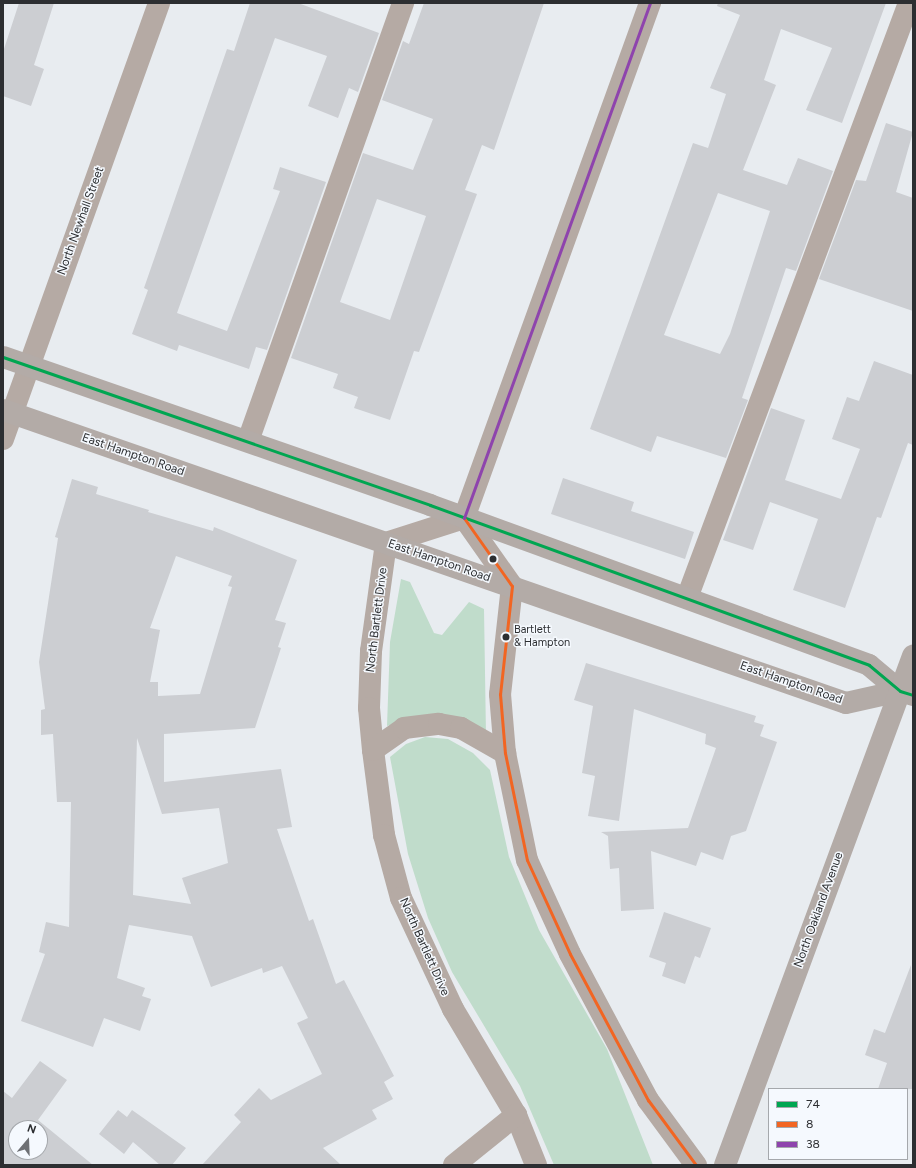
<!DOCTYPE html>
<html>
<head>
<meta charset="utf-8">
<style>
	body { margin:0 }
	#map { position:relative; width:916px; height:1168px; overflow:hidden; background:#e8ecf0; font-family:Figtree,sans-serif }
	div>[style] { position:absolute }
	.green>* { inset:0; background:#c0dccb }
	.building>* { inset:0; background:#ccced2 }
	.minor>* { height:22px; margin:-11px; padding:0 11px; transform-origin:11px; border-radius:11px; background:#b5aaa4 }
	.major>* { height:22px; margin:-11px; padding:0 11px; transform-origin:11px; border-radius:11px; background:#b3aba7 }
	.bus-1>* { height:3px; margin:-1.5px; padding:0 1.5px; transform-origin:1.5px; border-radius:1.5px; background:#00a651 }
	.bus-2>* { height:3px; margin:-1.5px; padding:0 1.5px; transform-origin:1.5px; border-radius:1.5px; background:#f26522 }
	.bus-3>* { height:3px; margin:-1.5px; padding:0 1.5px; transform-origin:1.5px; border-radius:1.5px; background:#8e44ad }
	.dots>* { width:11px; height:11px; translate:-50% -50%; box-sizing:border-box; border:2px solid #f5f9fe; border-radius:50% }
	span { translate:-50% -50%; white-space:nowrap; text-align:center; line-height:1.15; -webkit-text-stroke:3px #f5f9fe; paint-order:stroke }
	.bus-label { font-size:11px; color:#2c2e31 }
	.left { translate:0 -50%; text-align:left }
	.street-label { font-size:12px; color:#2c2e31 }
	.frame { position:absolute; inset:0; border:4px solid #2c2e31; pointer-events:none }
	.legend { position:absolute; left:768px; top:1088px; width:140px; height:72px; box-sizing:border-box; background:#f5f9fe; border:1px solid #a5a8ac; margin:0; padding:5px 7px; list-style:none; font-size:12px; color:#2c2e31 }
	.legend li { display:flex; align-items:center; gap:8px; height:20px }
	.legend b { width:20px; border:1px solid #a5a8ac }
	.north { position:absolute; left:8px; top:1120px; width:40px; height:40px; box-sizing:border-box; background:#f5f9fe; border:1px solid #a5a8ac; border-radius:50%; rotate:19deg; font-size:11px; font-weight:700; line-height:16px; text-align:center; color:#2c2e31 }
	.north::after { content:''; display:block; margin:auto; width:14px; height:18px; background:#6e7074; clip-path:polygon(50% 0,100% 100%,50% 72%,0 100%) }
</style>
</head>
<body>
<div id="map">
	<div class="green">
		<i style="clip-path:polygon(401px 579px,410px 582px,434px 633px,442px 635px,469px 602px,484px 609px,486px 735px,412px 718px,387px 726px,390px 642px)"></i>
		<i style="clip-path:polygon(425px 737px,448px 739px,473px 753px,490px 770px,509px 857px,539px 930px,607px 1049px,653px 1165px,554px 1165px,520px 1086px,452px 972px,428px 918px,408px 854px,390px 757px,406px 744px)"></i>
	</div>
	<div class="building">
		<i style="clip-path:polygon(19px 3px,54px 3px,34px 65px,44px 69px,31px 106px,3px 96px,3px 52px)"></i>
		<i style="clip-path:polygon(250px 3px,298px 3px,379px 33px,358px 92px,349px 88px,338px 118px,308px 106px,327px 56px,275px 38px,177px 313px,227px 331px,280px 191px,273px 189px,280px 167px,326px 182px,267px 350px,256px 347px,249px 369px,179px 345px,177px 351px,132px 334px,148px 290px,144px 288px,227px 49px,234px 51px)"></i>
		<i style="clip-path:polygon(evenodd,424px 3px,544px 3px,494px 150px,482px 145px,465px 190px,477px 194px,419px 352px,414px 351px,390px 420px,354px 408px,358px 397px,333px 388px,338px 374px,291px 358px,363px 153px,413px 170px,433px 119px,382px 100px,403px 41px,409px 44px,424px 3px,377px 199px,426px 216px,390px 320px,340px 302px,377px 199px)"></i>
		<i style="clip-path:polygon(evenodd,718px 3px,886px 3px,842px 123px,806px 110px,832px 48px,781px 29px,764px 80px,776px 85px,743px 170px,787px 185px,798px 158px,833px 171px,796px 271px,786px 268px,742px 398px,748px 400px,726px 458px,657px 436px,651px 452px,590px 429px,693px 143px,708px 148px,726px 94px,710px 88px,740px 15px,717px 6px,718px 3px,718px 193px,770px 211px,730px 334px,720px 354px,664px 335px,718px 193px)"></i>
		<i style="clip-path:polygon(886px 123px,913px 132px,896px 192px,913px 198px,913px 311px,819px 279px,856px 180px,866px 181px)"></i>
		<i style="clip-path:polygon(874px 361px,913px 375px,913px 445px,908px 443px,881px 518px,877px 517px,845px 608px,793px 590px,818px 519px,770px 502px,753px 550px,723px 540px,771px 408px,805px 420px,785px 480px,841px 499px,860px 449px,832px 439px,847px 397px,859px 401px)"></i>
		<i style="clip-path:polygon(563px 478px,634px 502px,631px 511px,694px 532px,685px 559px,551px 514px)"></i>
		<i style="clip-path:polygon(evenodd,72px 479px,98px 487px,96px 494px,149px 510px,148px 512px,213px 531px,214px 527px,297px 560px,275px 620px,286px 623px,278px 647px,281px 648px,255px 728px,164px 734px,164px 782px,281px 769px,292px 827px,277px 829px,309px 921px,313px 919px,336px 984px,344px 980px,394px 1076px,384px 1082px,393px 1099px,372px 1110px,377px 1119px,323px 1148px,341px 1165px,202px 1165px,241px 1122px,234px 1115px,259px 1088px,271px 1100px,322px 1074px,297px 1023px,308px 1018px,282px 966px,263px 973px,262px 968px,211px 987px,192px 936px,129px 925px,117px 978px,145px 988px,142px 996px,151px 999px,140px 1031px,104px 1018px,93px 1047px,21px 1021px,45px 954px,39px 952px,46px 922px,69px 927px,71px 802px,57px 802px,53px 734px,41px 735px,41px 710px,45px 709px,39px 662px,58px 538px,55px 537px,72px 479px,176px 556px,232px 576px,228px 586px,232px 587px,200px 694px,158px 696px,158px 682px,150px 682px,160px 630px,150px 628px,176px 556px,72px 479px,137px 738px,162px 814px,219px 808px,228px 863px,182px 878px,191px 904px,133px 895px,137px 738px)"></i>
		<i style="clip-path:polygon(586px 663px,756px 716px,754px 722px,764px 725px,760px 736px,777px 742px,746px 831px,731px 836px,723px 860px,701px 852px,696px 866px,651px 851px,654px 909px,621px 911px,619px 868px,610px 869px,608px 836px,601px 832px,688px 828px,716px 748px,705px 744px,706px 734px,634px 709px,619px 821px,588px 816px,595px 776px,582px 773px,593px 706px,574px 700px)"></i>
		<i style="clip-path:polygon(664px 912px,711px 928px,700px 958px,695px 956px,685px 984px,662px 976px,666px 963px,649px 957px)"></i>
		<i style="clip-path:polygon(911px 965px,913px 1089px,878px 1089px,887px 1063px,865px 1055px,874px 1029px,885px 1033px)"></i>
		<i style="clip-path:polygon(evenodd,40px 1061px,67px 1080px,38px 1120px,93px 1165px,3px 1165px,3px 1091px,12px 1098px,40px 1061px,16px 1128px,40px 1128px,40px 1152px,16px 1152px,16px 1128px)"></i>
		<i style="clip-path:polygon(118px 1110px,127px 1117px,132px 1110px,186px 1148px,172px 1165px,160px 1165px,133px 1142px,124px 1154px,99px 1134px)"></i>
	</div>
	<div class="minor">
		<i style="left:3px;top:439px;width:463px;rotate:-70.3deg"></i>
		<i style="left:248px;top:441px;width:465px;rotate:-70.5deg"></i>
		<i style="left:464px;top:518px;width:82px;rotate:162.2deg"></i>
		<i style="left:386px;top:543px;width:109px;rotate:97.9deg"></i>
		<i style="left:371px;top:651px;width:57px;rotate:92deg"></i>
		<i style="left:369px;top:708px;width:42px;rotate:84.6deg"></i>
		<i style="left:373px;top:750px;width:86px;rotate:82.6deg"></i>
		<i style="left:384px;top:835px;width:65px;rotate:74.9deg"></i>
		<i style="left:401px;top:898px;width:123px;rotate:64.9deg"></i>
		<i style="left:453px;top:1009px;width:123px;rotate:59.3deg"></i>
		<i style="left:516px;top:1115px;width:54px;rotate:68.2deg"></i>
		<i style="left:464px;top:518px;width:83px;rotate:54.8deg"></i>
		<i style="left:512px;top:586px;width:109px;rotate:96.3deg"></i>
		<i style="left:500px;top:694px;width:59px;rotate:85.2deg"></i>
		<i style="left:505px;top:753px;width:109px;rotate:78.4deg"></i>
		<i style="left:527px;top:860px;width:103px;rotate:65.4deg"></i>
		<i style="left:570px;top:954px;width:166px;rotate:61.9deg"></i>
		<i style="left:648px;top:1100px;width:81px;rotate:53.6deg"></i>
		<i style="left:464px;top:518px;width:548px;rotate:-70.14deg"></i>
		<i style="left:687px;top:598px;width:635px;rotate:-69.54deg"></i>
		<i style="left:373px;top:750px;width:38px;rotate:-35deg"></i>
		<i style="left:404px;top:728px;width:35px;rotate:-7deg"></i>
		<i style="left:439px;top:724px;width:22px;rotate:10deg"></i>
		<i style="left:461px;top:728px;width:51px;rotate:29.6deg"></i>
		<i style="left:454px;top:1165px;width:80px;rotate:-38.9deg"></i>
	</div>
	<div class="major">
		<i style="left:3px;top:357px;width:452px;rotate:19.1deg"></i>
		<i style="left:430px;top:505px;width:467px;rotate:20deg"></i>
		<i style="left:869px;top:665px;width:40px;rotate:40deg"></i>
		<i style="left:900px;top:691px;width:14px;rotate:17deg"></i>
		<i style="left:3px;top:410px;width:892px;rotate:19.17deg"></i>
		<i style="left:846px;top:703px;width:55px;rotate:-12.5deg"></i>
		<i style="left:725px;top:1165px;width:543px;rotate:-69.73deg"></i>
	</div>
	<div class="bus-1">
		<i style="left:3px;top:357px;width:452px;rotate:19.1deg"></i>
		<i style="left:430px;top:505px;width:467px;rotate:20deg"></i>
		<i style="left:869px;top:665px;width:40px;rotate:40deg"></i>
		<i style="left:900px;top:691px;width:14px;rotate:17deg"></i>
	</div>
	<div class="bus-2">
		<i style="left:464px;top:518px;width:83px;rotate:54.8deg"></i>
		<i style="left:512px;top:586px;width:109px;rotate:96.3deg"></i>
		<i style="left:500px;top:694px;width:59px;rotate:85.2deg"></i>
		<i style="left:505px;top:753px;width:109px;rotate:78.4deg"></i>
		<i style="left:527px;top:860px;width:103px;rotate:65.4deg"></i>
		<i style="left:570px;top:954px;width:166px;rotate:61.9deg"></i>
		<i style="left:648px;top:1100px;width:81px;rotate:53.6deg"></i>
	</div>
	<div class="bus-3">
		<i style="left:464px;top:518px;width:548px;rotate:-70.14deg"></i>
	</div>
	<div class="dots">
		<i style="left:493px;top:559px;background:#2c2e31"></i>
		<i style="left:506px;top:637px;background:#2c2e31"></i>
	</div>
	<div class="bus-label">
		<span class="left" style="left:514px;top:637px">Bartlett<br>&amp; Hampton</span>
	</div>
	<div class="street-label">
		<span style="left:81px;top:221px;rotate:-70deg">North Newhall Street</span>
		<span style="left:133px;top:455px;rotate:19deg">East Hampton Road</span>
		<span style="left:439px;top:561px;rotate:19deg">East Hampton Road</span>
		<span style="left:377px;top:620px;rotate:-83deg">North Bartlett Drive</span>
		<span style="left:791px;top:683px;rotate:19deg">East Hampton Road</span>
		<span style="left:819px;top:910px;rotate:-70deg">North Oakland Avenue</span>
		<span style="left:424px;top:947px;rotate:66deg">North Bartlett Drive</span>
	</div>
	<div class="frame"></div>
	<ul class="legend">
	<li><b style="height:5px;background:#00a651"></b>74</li>
	<li><b style="height:5px;background:#f26522"></b>8</li>
	<li><b style="height:5px;background:#8e44ad"></b>38</li>
	</ul>
	<div class="north">N</div>
</div>
</body>
</html>
